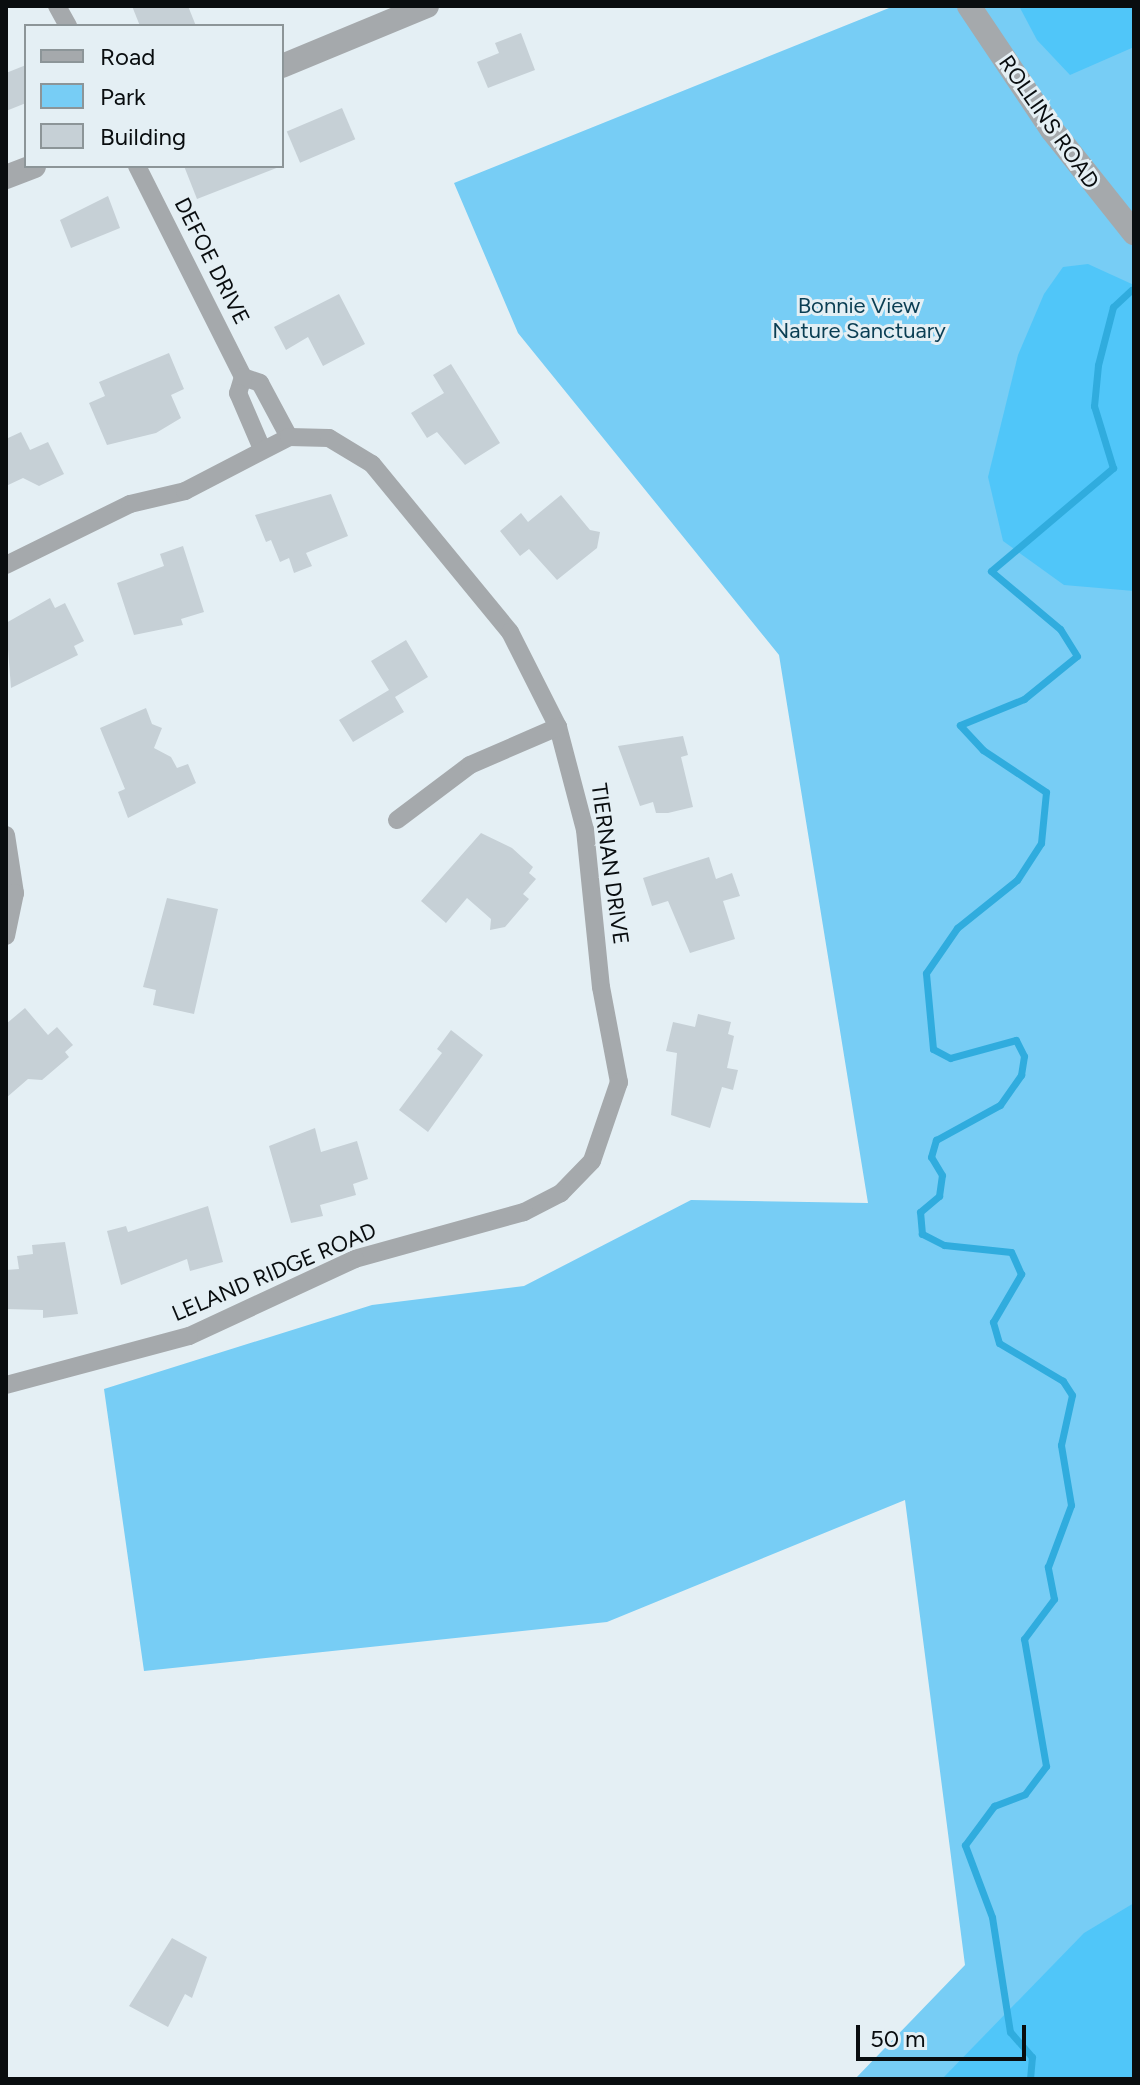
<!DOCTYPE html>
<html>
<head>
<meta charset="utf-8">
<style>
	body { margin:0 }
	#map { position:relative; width:1140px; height:2085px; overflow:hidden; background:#e4eff4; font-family:Figtree,sans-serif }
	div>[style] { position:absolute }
	.green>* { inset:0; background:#77cdf5 }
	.forest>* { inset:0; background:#50c6f9 }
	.stream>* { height:7px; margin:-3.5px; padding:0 3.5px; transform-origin:3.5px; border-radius:3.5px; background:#30acde }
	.building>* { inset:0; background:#c6d0d6; transform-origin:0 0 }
	.minor>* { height:18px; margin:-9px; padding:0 9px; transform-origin:9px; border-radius:9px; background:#a5a9ac }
	.tertiary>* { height:24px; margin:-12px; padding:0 12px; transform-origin:12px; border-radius:12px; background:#a5a9ac }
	span { translate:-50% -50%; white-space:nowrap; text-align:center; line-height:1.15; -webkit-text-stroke:6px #e4eff4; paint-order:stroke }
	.street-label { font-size:22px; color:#090d0f }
	.park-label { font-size:22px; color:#0a3e53 }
	.frame { position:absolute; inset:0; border:8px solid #090d0f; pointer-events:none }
	.legend { position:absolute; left:24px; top:24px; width:260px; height:144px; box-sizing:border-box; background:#e4eff4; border:2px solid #8c9598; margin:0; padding:10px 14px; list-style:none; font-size:24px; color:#090d0f }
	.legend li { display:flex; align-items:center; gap:16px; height:40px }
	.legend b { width:40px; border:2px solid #8c9598 }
	.scale { position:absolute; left:856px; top:2025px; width:170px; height:36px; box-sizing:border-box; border:4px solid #090d0f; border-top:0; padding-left:10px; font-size:24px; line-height:28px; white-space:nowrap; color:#090d0f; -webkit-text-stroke:6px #e4eff4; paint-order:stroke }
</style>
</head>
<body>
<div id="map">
	<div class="green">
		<i style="clip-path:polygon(894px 6px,1134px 6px,1134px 2079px,855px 2079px,965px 1965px,905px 1500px,607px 1622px,144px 1671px,104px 1389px,372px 1305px,524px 1286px,691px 1200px,868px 1203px,779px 655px,518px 333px,454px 183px)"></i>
	</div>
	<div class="forest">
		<i style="clip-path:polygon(1019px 6px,1134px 6px,1134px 47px,1070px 75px,1037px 40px)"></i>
		<i style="clip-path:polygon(1088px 264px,1134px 285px,1134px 591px,1064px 585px,1003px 541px,988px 477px,1018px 355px,1044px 294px,1063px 267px)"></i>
		<i style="clip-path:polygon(1134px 1903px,1134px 2079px,942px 2079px,1084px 1933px)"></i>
	</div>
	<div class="stream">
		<i style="left:1030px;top:2079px;width:22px;rotate:-85deg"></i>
		<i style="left:1032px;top:2057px;width:33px;rotate:-131deg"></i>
		<i style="left:1010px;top:2032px;width:116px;rotate:-98.9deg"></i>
		<i style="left:992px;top:1917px;width:77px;rotate:-110.6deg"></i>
		<i style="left:965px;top:1845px;width:49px;rotate:-53.4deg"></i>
		<i style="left:994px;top:1806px;width:33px;rotate:-21deg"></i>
		<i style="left:1025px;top:1794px;width:35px;rotate:-53deg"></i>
		<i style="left:1046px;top:1766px;width:129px;rotate:-99.8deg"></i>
		<i style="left:1024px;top:1639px;width:50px;rotate:-53.1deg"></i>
		<i style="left:1054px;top:1599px;width:33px;rotate:-101deg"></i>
		<i style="left:1048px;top:1567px;width:66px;rotate:-69.6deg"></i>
		<i style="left:1071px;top:1505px;width:61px;rotate:-99.5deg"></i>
		<i style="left:1061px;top:1445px;width:51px;rotate:-77.6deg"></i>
		<i style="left:1072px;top:1395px;width:17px;rotate:-123deg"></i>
		<i style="left:1063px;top:1381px;width:74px;rotate:-149.3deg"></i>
		<i style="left:999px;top:1343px;width:22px;rotate:-106deg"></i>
		<i style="left:993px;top:1322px;width:56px;rotate:-59.7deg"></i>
		<i style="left:1021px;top:1274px;width:24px;rotate:-114deg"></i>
		<i style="left:1011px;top:1252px;width:67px;rotate:-174deg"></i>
		<i style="left:944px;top:1245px;width:25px;rotate:-153deg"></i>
		<i style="left:922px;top:1234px;width:22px;rotate:-95deg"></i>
		<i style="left:920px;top:1212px;width:25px;rotate:-40deg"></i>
		<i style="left:939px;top:1196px;width:21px;rotate:-82deg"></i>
		<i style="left:942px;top:1175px;width:21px;rotate:-121deg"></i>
		<i style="left:931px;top:1157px;width:18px;rotate:-74deg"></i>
		<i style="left:936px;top:1140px;width:73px;rotate:-28.7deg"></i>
		<i style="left:1000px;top:1105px;width:37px;rotate:-55deg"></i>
		<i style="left:1021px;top:1075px;width:19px;rotate:-81deg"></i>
		<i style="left:1024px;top:1056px;width:18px;rotate:-117deg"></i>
		<i style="left:1016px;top:1040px;width:68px;rotate:164.7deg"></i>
		<i style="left:950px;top:1058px;width:19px;rotate:-152deg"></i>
		<i style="left:933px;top:1049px;width:76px;rotate:-95.3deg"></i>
		<i style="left:926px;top:973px;width:55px;rotate:-55.4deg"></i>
		<i style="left:957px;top:928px;width:77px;rotate:-38.7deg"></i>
		<i style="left:1017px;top:880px;width:44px;rotate:-57deg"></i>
		<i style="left:1041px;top:843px;width:51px;rotate:-84.4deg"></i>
		<i style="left:1046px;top:792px;width:76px;rotate:-146.3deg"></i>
		<i style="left:983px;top:750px;width:34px;rotate:-133deg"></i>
		<i style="left:960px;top:725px;width:69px;rotate:-22.1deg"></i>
		<i style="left:1024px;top:699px;width:68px;rotate:-39.1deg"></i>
		<i style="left:1077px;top:656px;width:32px;rotate:-122deg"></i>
		<i style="left:1060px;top:629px;width:90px;rotate:-140deg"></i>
		<i style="left:991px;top:571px;width:160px;rotate:-40.2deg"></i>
		<i style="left:1113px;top:468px;width:65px;rotate:-107deg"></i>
		<i style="left:1094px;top:406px;width:41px;rotate:-84.4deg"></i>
		<i style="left:1098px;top:365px;width:60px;rotate:-75.5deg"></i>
		<i style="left:1113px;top:307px;width:25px;rotate:-43deg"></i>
	</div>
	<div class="building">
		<i style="clip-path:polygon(132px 6px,188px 6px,196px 26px,140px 26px)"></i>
		<i style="clip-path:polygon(521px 33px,535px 70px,488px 88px,477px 62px,499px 53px,495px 43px)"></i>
		<i style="clip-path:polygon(26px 65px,26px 103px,6px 111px,6px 73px)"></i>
		<i style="left:342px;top:108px;width:34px;height:60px;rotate:67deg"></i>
		<i style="clip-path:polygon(184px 166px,279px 166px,279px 167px,197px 199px)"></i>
		<i style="clip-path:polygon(108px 196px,120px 228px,71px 248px,60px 220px)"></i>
		<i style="clip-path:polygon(339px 294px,365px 344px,323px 366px,308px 337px,286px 350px,274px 327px)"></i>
		<i style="clip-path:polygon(169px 353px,184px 389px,171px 395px,181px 418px,156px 433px,107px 445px,89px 403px,105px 396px,99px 382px)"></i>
		<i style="clip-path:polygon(451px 364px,500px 443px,465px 465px,437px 432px,427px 438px,411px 413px,444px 393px,433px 375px)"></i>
		<i style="clip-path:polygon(21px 432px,30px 450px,48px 442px,64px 474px,39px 486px,23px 478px,6px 486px,6px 439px)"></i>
		<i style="clip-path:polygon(331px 494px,348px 536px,306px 553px,312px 566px,294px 573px,289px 558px,280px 562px,271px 540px,266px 542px,255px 515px)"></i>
		<i style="clip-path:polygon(561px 495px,590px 530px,600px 532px,597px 548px,557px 580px,529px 549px,520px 556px,500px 531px,521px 513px,528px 522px)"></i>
		<i style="clip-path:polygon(183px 546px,204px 612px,181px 619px,183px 625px,134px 635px,117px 583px,164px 566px,160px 554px)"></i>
		<i style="clip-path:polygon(50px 598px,55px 608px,65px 603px,84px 641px,74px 646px,78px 655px,11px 688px,6px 623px)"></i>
		<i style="clip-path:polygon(406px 640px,428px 677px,395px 697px,404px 712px,353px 742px,339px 720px,389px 690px,371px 661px)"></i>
		<i style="clip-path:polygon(146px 708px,152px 724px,162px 728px,154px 748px,171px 757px,177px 768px,188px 764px,196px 783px,128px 818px,118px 792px,125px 789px,100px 728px)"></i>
		<i style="clip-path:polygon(683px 736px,688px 755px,681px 757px,693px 807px,668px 813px,656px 813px,653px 802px,640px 806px,618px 746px)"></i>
		<i style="clip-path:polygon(481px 833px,512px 848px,533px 867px,529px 873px,536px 879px,523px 894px,529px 899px,505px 927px,490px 930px,491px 919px,467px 898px,446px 923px,421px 901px)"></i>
		<i style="clip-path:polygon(709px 857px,716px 879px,732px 873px,740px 896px,723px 901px,735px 939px,690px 953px,668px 901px,652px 906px,643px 878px)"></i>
		<i style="clip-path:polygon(167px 898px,218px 909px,194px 1014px,153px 1005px,156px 990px,143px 987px)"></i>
		<i style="clip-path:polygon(25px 1008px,48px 1035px,57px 1027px,73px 1045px,65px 1052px,69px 1057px,42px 1080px,28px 1079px,6px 1098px,6px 1024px)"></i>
		<i style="clip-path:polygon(698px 1014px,731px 1022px,728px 1034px,734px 1036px,727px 1068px,738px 1070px,733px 1090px,722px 1087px,710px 1128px,671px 1115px,677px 1053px,666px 1051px,673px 1022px,695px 1027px)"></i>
		<i style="clip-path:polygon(451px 1030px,483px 1055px,428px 1132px,399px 1110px,442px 1053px,437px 1049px)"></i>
		<i style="clip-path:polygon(315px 1128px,321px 1152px,357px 1141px,368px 1179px,353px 1184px,356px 1195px,320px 1205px,323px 1216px,291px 1223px,269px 1146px)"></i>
		<i style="clip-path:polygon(208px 1206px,223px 1262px,190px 1271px,187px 1259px,121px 1285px,107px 1231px,126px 1226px,128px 1232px)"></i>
		<i style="clip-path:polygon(65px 1242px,78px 1314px,43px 1318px,43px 1310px,6px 1309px,6px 1270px,19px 1269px,17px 1256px,33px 1254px,32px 1245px)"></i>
		<i style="clip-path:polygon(172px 1938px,207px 1957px,192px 1998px,185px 1994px,168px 2027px,129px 2006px)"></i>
	</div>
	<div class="minor">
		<i style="left:57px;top:6px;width:23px;rotate:61deg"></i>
		<i style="left:137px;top:166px;width:236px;rotate:63.3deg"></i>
		<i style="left:243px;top:377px;width:18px;rotate:19deg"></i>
		<i style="left:260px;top:383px;width:61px;rotate:61.8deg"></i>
		<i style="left:243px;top:377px;width:17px;rotate:107deg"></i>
		<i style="left:238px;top:393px;width:61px;rotate:66.8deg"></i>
		<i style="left:6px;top:565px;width:138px;rotate:-26.2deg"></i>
		<i style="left:130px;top:504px;width:57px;rotate:-13.3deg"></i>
		<i style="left:185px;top:491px;width:117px;rotate:-27.4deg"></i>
		<i style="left:289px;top:437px;width:40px;rotate:1.4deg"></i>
		<i style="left:329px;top:438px;width:50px;rotate:31.2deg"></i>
		<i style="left:372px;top:464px;width:217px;rotate:50.6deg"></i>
		<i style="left:510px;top:632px;width:106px;rotate:63.2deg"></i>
		<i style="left:558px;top:727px;width:106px;rotate:75.3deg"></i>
		<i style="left:585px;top:830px;width:158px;rotate:84.2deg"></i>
		<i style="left:601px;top:987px;width:97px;rotate:79.3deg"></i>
		<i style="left:619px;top:1082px;width:83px;rotate:108.9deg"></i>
		<i style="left:592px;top:1161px;width:45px;rotate:134.1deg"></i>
		<i style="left:561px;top:1193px;width:42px;rotate:152.8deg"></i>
		<i style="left:524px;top:1212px;width:175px;rotate:164.5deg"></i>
		<i style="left:355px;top:1259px;width:183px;rotate:155.1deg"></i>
		<i style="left:189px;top:1336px;width:189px;rotate:165deg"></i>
		<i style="left:397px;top:820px;width:91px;rotate:-37deg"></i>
		<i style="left:470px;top:765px;width:96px;rotate:-23.4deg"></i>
		<i style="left:6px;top:835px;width:59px;rotate:81.2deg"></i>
		<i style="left:15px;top:893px;width:44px;rotate:101.8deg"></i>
	</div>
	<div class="tertiary">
		<i style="left:969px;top:6px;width:149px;rotate:56.2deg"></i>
		<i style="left:1052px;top:130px;width:132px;rotate:51.5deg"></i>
		<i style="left:282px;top:66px;width:157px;rotate:-22.5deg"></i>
		<i style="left:6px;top:177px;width:30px;rotate:-21deg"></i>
	</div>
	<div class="street-label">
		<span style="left:1049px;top:122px;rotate:55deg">ROLLINS ROAD</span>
		<span style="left:212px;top:261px;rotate:63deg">DEFOE DRIVE</span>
		<span style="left:610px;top:864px;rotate:82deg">TIERNAN DRIVE</span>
		<span style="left:274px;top:1272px;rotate:-23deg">LELAND RIDGE ROAD</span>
	</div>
	<div class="park-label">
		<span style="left:859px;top:318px">Bonnie View<br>Nature Sanctuary</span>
	</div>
	<div class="frame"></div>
	<ul class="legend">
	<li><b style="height:10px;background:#a5a9ac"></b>Road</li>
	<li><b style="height:22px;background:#77cdf5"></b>Park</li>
	<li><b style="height:22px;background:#c6d0d6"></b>Building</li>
	</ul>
	<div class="scale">50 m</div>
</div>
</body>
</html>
